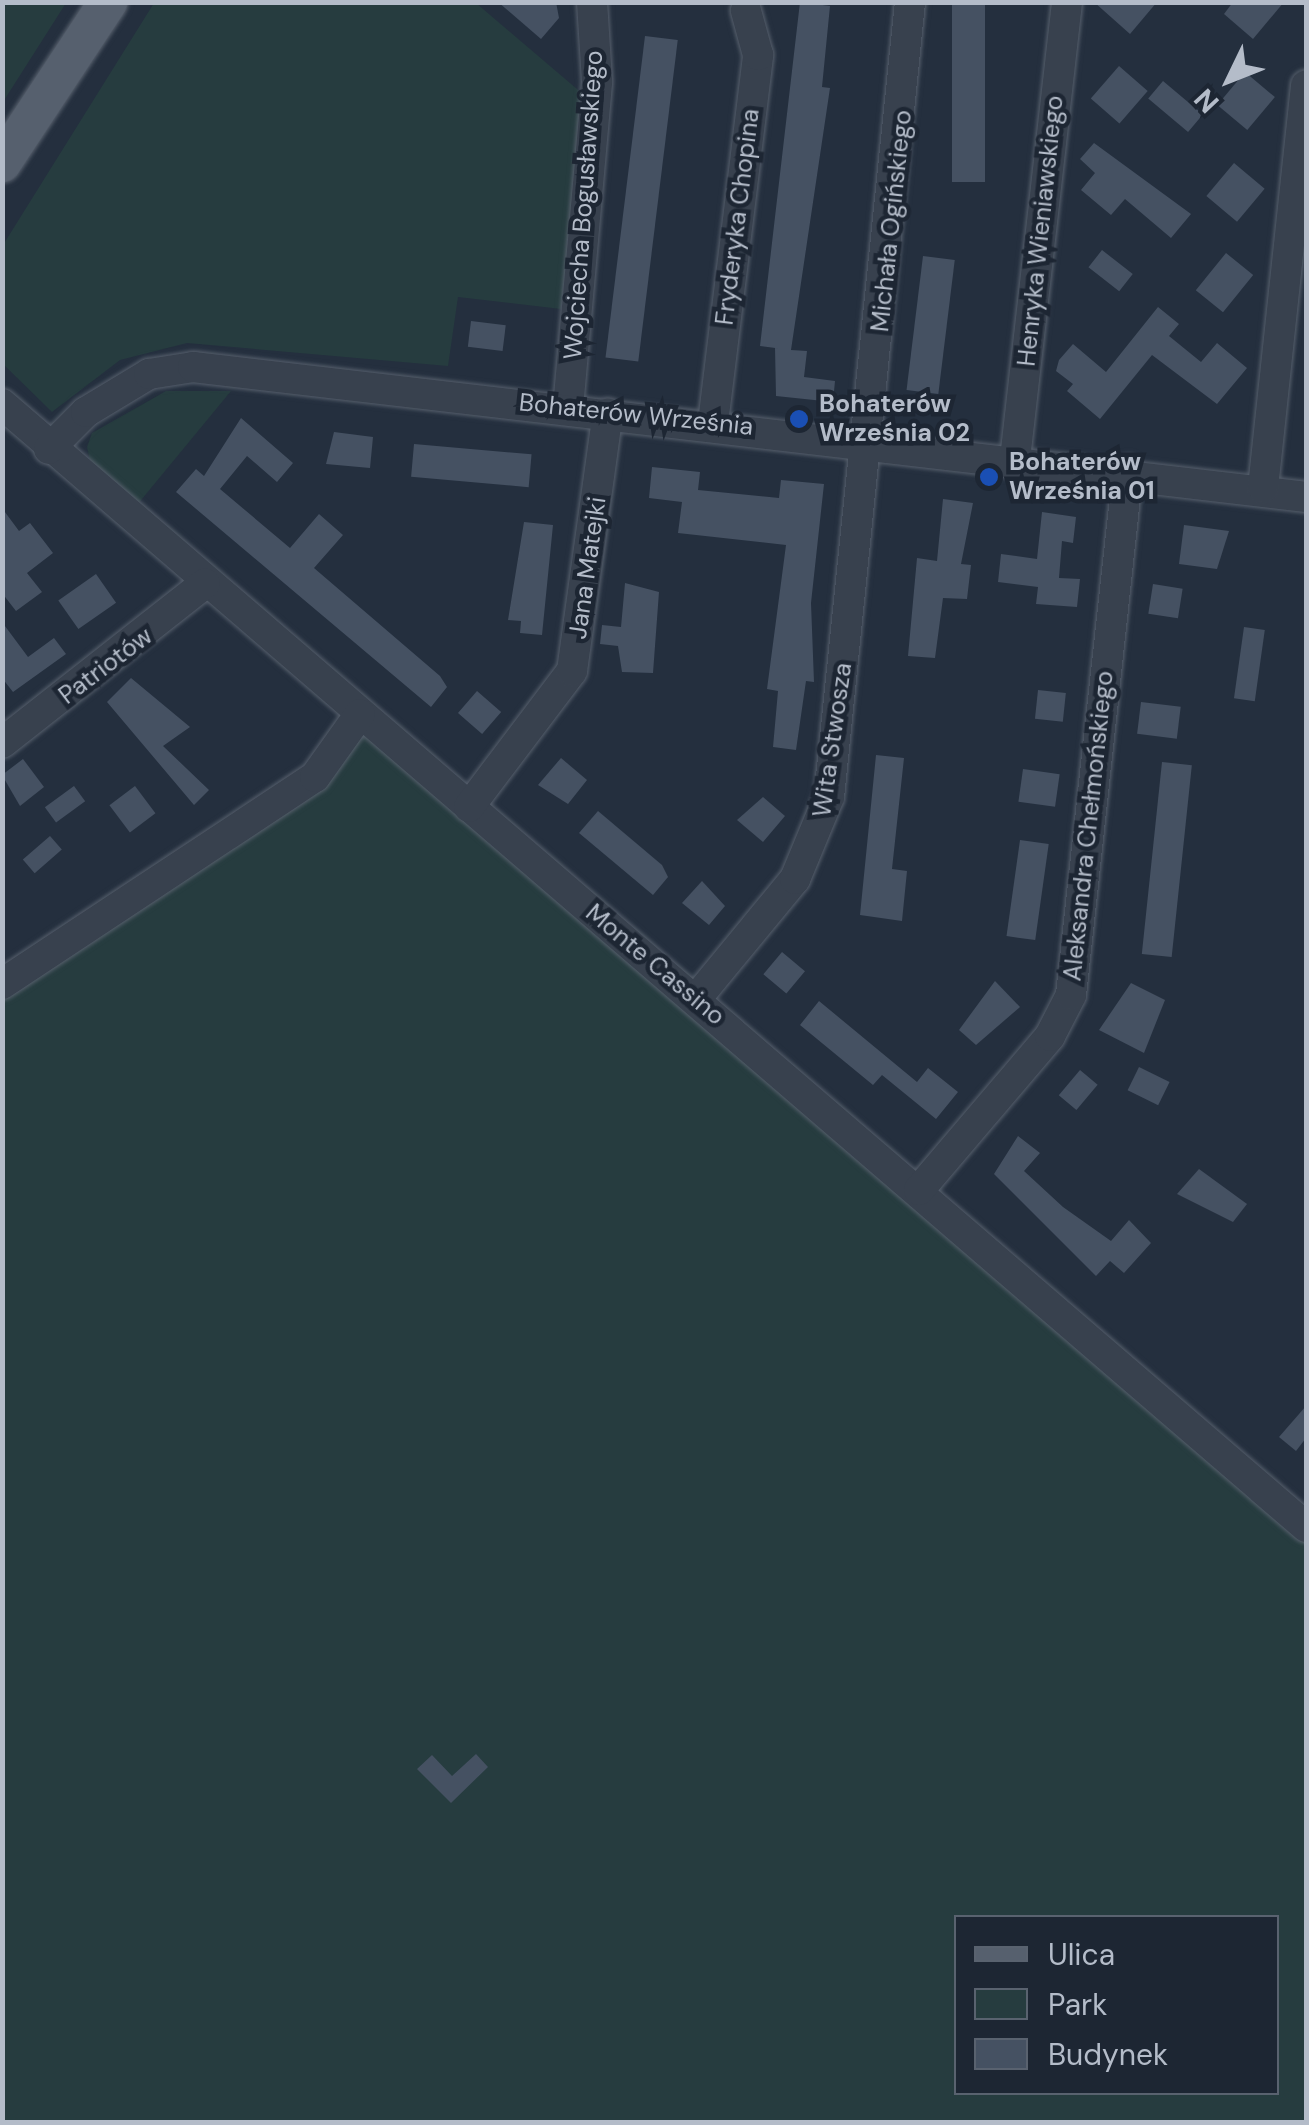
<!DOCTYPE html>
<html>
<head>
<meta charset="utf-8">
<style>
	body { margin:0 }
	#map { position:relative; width:1309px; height:2125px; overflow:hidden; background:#242f3e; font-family:"DM Sans",sans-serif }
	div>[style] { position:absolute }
	.green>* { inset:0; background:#263c3f }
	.building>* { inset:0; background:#455162; transform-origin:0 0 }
	.roads { filter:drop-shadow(0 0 2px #565f6c) drop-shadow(0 0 2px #565f6c) }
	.minor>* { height:30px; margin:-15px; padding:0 15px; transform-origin:15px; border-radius:15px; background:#38414e }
	.major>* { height:38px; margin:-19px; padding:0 19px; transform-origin:19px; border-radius:19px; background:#56606e }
	.dots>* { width:28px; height:28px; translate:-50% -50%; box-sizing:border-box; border:5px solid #1d2633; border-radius:50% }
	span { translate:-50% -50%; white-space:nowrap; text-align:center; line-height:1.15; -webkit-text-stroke:9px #1d2633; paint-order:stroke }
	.street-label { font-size:25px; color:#b4bcc9 }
	.poi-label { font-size:25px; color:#b4bcc9; font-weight:700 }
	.left { translate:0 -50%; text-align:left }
	.frame { position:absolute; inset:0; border:5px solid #b4bcc9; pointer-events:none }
	.legend { position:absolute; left:954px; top:1915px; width:325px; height:180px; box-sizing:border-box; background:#1d2633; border:2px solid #59626f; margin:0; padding:12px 18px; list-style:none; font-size:30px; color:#b4bcc9 }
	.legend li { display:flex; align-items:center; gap:20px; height:50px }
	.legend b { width:50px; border:2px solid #59626f }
	.north { position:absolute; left:1179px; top:30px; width:100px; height:100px; -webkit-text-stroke:8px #1d2633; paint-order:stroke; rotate:227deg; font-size:28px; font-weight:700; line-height:40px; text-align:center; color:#b4bcc9 }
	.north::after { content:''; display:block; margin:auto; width:35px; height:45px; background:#b4bcc9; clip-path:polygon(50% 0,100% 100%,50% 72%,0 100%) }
</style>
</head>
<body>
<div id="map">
	<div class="green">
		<i style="clip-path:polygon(2px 3px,66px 3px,3px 102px,2px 102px)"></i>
		<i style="clip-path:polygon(154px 3px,476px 3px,584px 95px,561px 309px,458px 297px,448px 366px,187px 343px,120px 360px,52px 412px,3px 364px,3px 245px)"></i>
		<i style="clip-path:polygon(166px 391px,231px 391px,137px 505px,91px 465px,87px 447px,92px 433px)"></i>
		<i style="clip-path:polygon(evenodd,360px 714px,1306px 1527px,1306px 2122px,3px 2122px,3px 984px,315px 777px,360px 714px,956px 1918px,1276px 1918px,1276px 2092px,956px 2092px,956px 1918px)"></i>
	</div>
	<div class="building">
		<i style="clip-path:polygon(498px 2px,556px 2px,559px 18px,541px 39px)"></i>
		<i style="clip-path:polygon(800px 2px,830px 6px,822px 87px,830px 88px,791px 350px,807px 351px,804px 377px,835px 381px,833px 402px,776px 396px,775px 348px,783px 349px,760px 346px)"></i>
		<i style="left:952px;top:2px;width:33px;height:180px"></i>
		<i style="clip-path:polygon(1094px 2px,1157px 2px,1130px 34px)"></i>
		<i style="clip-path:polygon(1233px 2px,1284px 2px,1253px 39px,1224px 14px)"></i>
		<i style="left:645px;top:36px;width:33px;height:324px;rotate:7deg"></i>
		<i style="left:1119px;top:66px;width:38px;height:43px;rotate:41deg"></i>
		<i style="left:1245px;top:72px;width:39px;height:43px;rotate:40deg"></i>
		<i style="left:1163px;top:81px;width:52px;height:23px;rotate:40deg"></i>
		<i style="clip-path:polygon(1094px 143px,1191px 214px,1171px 238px,1125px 199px,1111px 215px,1081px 190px,1095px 173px,1080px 159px)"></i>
		<i style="left:1234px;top:163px;width:40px;height:43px;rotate:40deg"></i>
		<i style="left:1102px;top:250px;width:39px;height:22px;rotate:38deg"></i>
		<i style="left:1226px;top:253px;width:35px;height:48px;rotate:39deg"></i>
		<i style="left:923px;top:256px;width:32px;height:135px;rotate:7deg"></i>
		<i style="clip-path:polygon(1158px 307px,1179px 324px,1169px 336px,1201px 362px,1217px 343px,1247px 368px,1217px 404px,1152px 355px,1100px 419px,1067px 391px,1073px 384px,1056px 371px,1059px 360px,1073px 344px,1106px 372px)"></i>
		<i style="left:471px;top:321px;width:35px;height:26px;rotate:7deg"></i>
		<i style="clip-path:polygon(241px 418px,293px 463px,277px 482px,247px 456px,220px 489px,290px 548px,319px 514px,343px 535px,314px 568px,440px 676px,447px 687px,431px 707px,176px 492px,196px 469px,204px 476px)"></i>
		<i style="clip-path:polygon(334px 432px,373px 437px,370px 468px,326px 464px)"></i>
		<i style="left:414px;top:444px;width:118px;height:33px;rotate:5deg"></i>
		<i style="clip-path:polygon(652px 467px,700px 472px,698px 490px,779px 498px,781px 480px,824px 484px,811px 603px,814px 682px,806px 681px,796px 750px,773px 747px,778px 691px,767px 689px,786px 545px,678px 533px,682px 502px,649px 498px)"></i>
		<i style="clip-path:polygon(943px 499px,973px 503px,961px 564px,971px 565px,967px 599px,943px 598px,935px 658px,908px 656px,917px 558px,937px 561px)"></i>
		<i style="clip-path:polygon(2px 508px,19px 531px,30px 523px,53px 553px,27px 573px,42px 592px,16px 611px,2px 593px)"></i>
		<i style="clip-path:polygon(1042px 512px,1076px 517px,1073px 543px,1062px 541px,1059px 578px,1080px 579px,1077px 607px,1036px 604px,1038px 587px,998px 582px,1001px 554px,1037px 559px)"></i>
		<i style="clip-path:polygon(524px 522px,553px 525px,542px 635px,520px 633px,521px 621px,508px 620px)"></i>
		<i style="clip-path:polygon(1184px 525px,1229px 531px,1217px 569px,1179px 564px)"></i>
		<i style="left:96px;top:574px;width:35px;height:46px;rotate:55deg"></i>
		<i style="clip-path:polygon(625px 583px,659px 592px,653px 673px,622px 672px,618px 646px,600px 644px,602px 625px,621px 627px)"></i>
		<i style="left:1153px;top:584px;width:30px;height:30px;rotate:9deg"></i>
		<i style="clip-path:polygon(2px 622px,28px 657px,54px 638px,66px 654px,13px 692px,2px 678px)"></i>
		<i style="left:1244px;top:627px;width:21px;height:72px;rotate:8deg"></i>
		<i style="clip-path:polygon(131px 678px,190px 727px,163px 746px,209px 790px,194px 805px,107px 702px)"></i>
		<i style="left:1038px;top:690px;width:28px;height:29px;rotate:6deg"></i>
		<i style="left:477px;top:691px;width:32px;height:29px;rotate:41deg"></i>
		<i style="left:1141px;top:702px;width:40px;height:32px;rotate:7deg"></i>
		<i style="clip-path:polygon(876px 755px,904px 758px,892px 869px,907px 871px,902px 921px,860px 915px)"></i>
		<i style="clip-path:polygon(561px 758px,587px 780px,568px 804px,538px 785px)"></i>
		<i style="clip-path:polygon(23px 759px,44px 787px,20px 806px,2px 775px)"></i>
		<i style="left:1162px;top:762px;width:30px;height:193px;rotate:6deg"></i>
		<i style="left:1023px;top:769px;width:37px;height:33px;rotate:8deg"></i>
		<i style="left:74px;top:786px;width:19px;height:36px;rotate:54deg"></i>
		<i style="left:135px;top:786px;width:34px;height:32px;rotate:53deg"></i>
		<i style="clip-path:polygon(763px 797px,785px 816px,763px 842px,737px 820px)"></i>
		<i style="clip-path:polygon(598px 811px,662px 865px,668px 877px,653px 895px,579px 833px)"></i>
		<i style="left:50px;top:836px;width:18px;height:36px;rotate:49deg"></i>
		<i style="left:1020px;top:840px;width:29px;height:97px;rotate:8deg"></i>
		<i style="clip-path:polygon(702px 881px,725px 906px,709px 925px,682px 903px)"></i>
		<i style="left:782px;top:952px;width:30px;height:29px;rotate:40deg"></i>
		<i style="clip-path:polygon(995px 981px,1020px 1007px,976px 1045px,959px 1030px)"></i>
		<i style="clip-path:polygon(1131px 983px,1165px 1000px,1144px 1053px,1099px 1030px)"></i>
		<i style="clip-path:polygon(819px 1001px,917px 1082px,928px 1068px,958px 1092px,936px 1119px,882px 1075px,873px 1085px,800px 1025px)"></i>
		<i style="left:1139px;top:1067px;width:34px;height:26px;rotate:26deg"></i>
		<i style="left:1080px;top:1070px;width:23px;height:33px;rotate:40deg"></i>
		<i style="clip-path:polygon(1018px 1136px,1040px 1153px,1024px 1171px,1063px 1207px,1111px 1241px,1129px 1220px,1151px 1243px,1124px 1273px,1110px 1261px,1096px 1276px,994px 1174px)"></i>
		<i style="clip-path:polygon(1199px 1169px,1247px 1204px,1233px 1222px,1177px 1194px)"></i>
		<i style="clip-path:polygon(1306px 1406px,1306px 1438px,1296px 1451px,1279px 1437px)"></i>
		<i style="clip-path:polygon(476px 1754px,488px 1767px,451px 1803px,417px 1769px,432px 1755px,452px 1776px)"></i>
	</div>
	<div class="roads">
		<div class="minor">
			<i style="left:2px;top:404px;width:1721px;rotate:40.73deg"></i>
			<i style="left:568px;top:408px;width:328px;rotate:-84.9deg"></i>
			<i style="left:597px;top:81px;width:79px;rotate:-93.6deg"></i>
			<i style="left:713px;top:423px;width:371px;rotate:-83deg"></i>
			<i style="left:758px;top:55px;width:46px;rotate:-105.3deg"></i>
			<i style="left:49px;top:449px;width:52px;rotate:-45deg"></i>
			<i style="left:86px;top:412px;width:74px;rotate:-31.1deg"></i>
			<i style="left:149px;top:374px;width:45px;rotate:-9deg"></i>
			<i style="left:193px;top:367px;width:1121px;rotate:6.66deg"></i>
			<i style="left:1015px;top:459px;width:460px;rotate:-83.5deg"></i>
			<i style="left:1263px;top:488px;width:405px;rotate:-83.9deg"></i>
			<i style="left:2px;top:743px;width:258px;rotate:-38.2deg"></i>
			<i style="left:469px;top:807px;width:171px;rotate:-52.9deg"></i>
			<i style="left:572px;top:671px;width:260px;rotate:-82.1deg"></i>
			<i style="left:2px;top:984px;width:375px;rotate:-33.5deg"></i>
			<i style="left:315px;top:777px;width:77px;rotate:-54.5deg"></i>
			<i style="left:696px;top:999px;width:156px;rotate:-50.5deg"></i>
			<i style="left:795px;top:879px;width:89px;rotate:-67.5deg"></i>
			<i style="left:829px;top:797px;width:799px;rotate:-84.18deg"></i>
			<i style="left:919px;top:1190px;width:202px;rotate:-49.6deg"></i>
			<i style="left:1050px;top:1036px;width:46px;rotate:-62.9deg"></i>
			<i style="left:1071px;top:995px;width:528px;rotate:-83.8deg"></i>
		</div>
		<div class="major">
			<i style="left:2px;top:163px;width:193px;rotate:-56.6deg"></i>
		</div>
	</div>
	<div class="dots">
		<i style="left:799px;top:419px;background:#1a4fb4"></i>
		<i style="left:989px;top:477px;background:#1a4fb4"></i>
	</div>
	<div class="street-label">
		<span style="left:584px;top:205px;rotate:-86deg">Wojciecha Bogusławskiego</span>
		<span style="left:738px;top:217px;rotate:-83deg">Fryderyka Chopina</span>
		<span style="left:892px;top:221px;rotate:-84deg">Michała Ogińskiego</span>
		<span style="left:1041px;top:231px;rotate:-84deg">Henryka Wieniawskiego</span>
		<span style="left:636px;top:415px;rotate:6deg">Bohaterów Września</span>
		<span style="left:588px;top:568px;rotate:-82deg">Jana Matejki</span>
		<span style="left:106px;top:666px;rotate:-37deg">Patriotów</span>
		<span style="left:833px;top:740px;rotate:-82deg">Wita Stwosza</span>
		<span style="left:1089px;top:826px;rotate:-84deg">Aleksandra Chełmońskiego</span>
		<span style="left:655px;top:965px;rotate:40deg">Monte Cassino</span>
	</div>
	<div class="poi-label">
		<span class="left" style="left:819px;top:419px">Bohaterów<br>Września 02</span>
		<span class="left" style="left:1009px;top:477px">Bohaterów<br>Września 01</span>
	</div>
	<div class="frame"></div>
	<ul class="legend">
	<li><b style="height:12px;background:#56606e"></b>Ulica</li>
	<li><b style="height:28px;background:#263c3f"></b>Park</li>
	<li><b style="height:28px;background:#455162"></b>Budynek</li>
	</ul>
	<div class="north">N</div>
</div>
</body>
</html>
